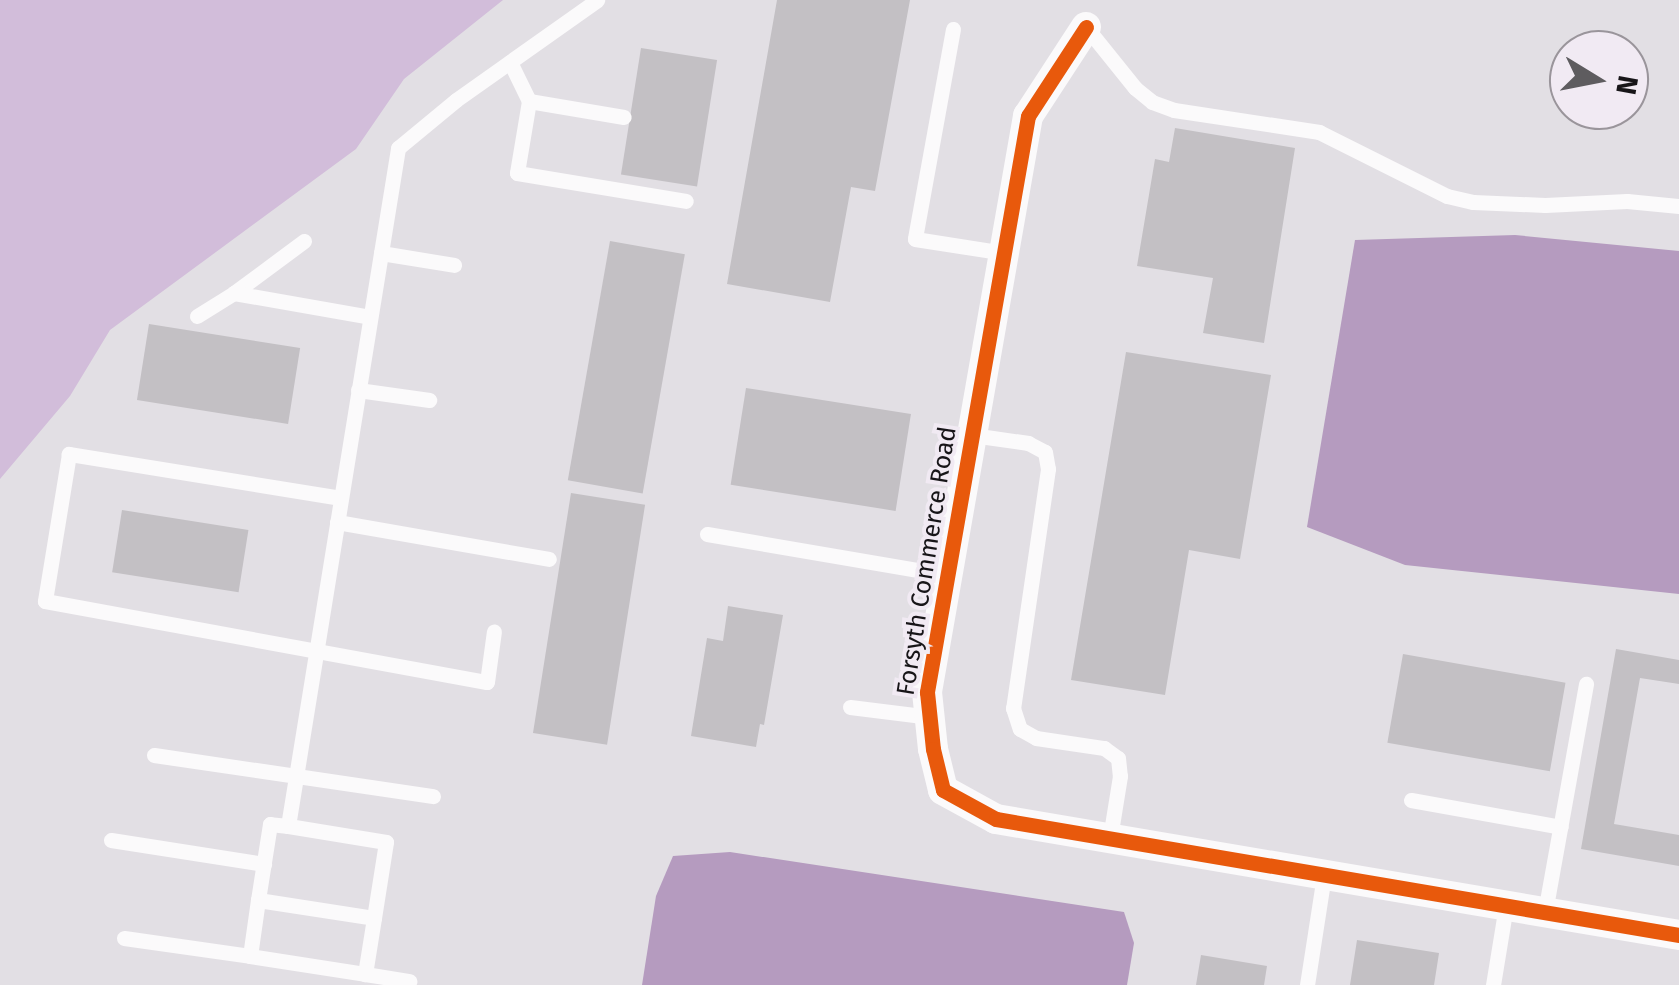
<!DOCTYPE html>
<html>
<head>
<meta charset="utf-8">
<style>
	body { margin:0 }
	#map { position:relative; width:1679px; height:985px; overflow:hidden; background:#e2dfe4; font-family:"Fira Sans",sans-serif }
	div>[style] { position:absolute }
	.green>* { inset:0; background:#d2bdda }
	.water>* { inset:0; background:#b59bbf }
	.building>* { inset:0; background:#c3c0c4; transform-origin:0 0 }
	.lane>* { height:15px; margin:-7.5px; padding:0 7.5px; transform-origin:7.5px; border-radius:7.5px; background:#fbfafb }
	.street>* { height:30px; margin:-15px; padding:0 15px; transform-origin:15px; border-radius:15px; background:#fbfafb }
	.cycleway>* { height:15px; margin:-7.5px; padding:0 7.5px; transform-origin:7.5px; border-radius:7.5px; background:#e8590c }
	span { translate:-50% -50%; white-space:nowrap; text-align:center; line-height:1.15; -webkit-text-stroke:8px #f1eaf3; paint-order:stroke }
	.street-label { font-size:25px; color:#171518 }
	.north { position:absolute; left:1549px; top:30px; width:100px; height:100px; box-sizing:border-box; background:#f1eaf3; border:2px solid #9a959b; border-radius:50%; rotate:100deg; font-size:28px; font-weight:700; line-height:40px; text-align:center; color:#171518 }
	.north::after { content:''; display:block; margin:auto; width:35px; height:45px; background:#5e5c5f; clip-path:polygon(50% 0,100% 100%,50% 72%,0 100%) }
</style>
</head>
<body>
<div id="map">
	<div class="green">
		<i style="clip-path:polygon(0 0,503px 0,404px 79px,356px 149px,110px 330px,70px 396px,0 479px)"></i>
	</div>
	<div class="water">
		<i style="clip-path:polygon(1515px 235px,1679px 251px,1679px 594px,1405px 565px,1307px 527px,1355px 240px)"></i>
		<i style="clip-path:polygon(730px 852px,1124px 912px,1134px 943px,1127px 985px,642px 985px,656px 896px,673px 856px)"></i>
	</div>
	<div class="building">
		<i style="clip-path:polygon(777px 0,910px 0,875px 191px,851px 187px,830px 302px,727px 284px)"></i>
		<i style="left:641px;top:48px;width:77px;height:128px;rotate:9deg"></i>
		<i style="clip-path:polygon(1175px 128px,1295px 148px,1264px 343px,1203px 333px,1213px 278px,1137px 266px,1155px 159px,1169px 162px)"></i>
		<i style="left:610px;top:241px;width:76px;height:243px;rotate:10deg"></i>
		<i style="left:149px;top:324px;width:153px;height:77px;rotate:9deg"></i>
		<i style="clip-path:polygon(1126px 352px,1271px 375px,1240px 559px,1189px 550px,1165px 695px,1071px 680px)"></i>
		<i style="left:746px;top:388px;width:167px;height:98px;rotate:9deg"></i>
		<i style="left:571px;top:493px;width:75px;height:243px;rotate:9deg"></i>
		<i style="left:122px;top:510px;width:128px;height:63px;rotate:9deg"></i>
		<i style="clip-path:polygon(728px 606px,783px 615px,764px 725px,760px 724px,756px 747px,691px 736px,707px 638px,723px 641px)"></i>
		<i style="clip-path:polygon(1616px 649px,1679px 660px,1679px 684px,1640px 678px,1614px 824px,1679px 835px,1679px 866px,1581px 849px)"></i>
		<i style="left:1403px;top:654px;width:165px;height:90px;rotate:10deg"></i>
		<i style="clip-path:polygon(1357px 940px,1439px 953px,1434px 985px,1350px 985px)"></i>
		<i style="clip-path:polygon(1201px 955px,1267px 966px,1264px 985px,1196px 985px)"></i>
	</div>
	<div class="lane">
		<i style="left:1086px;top:27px;width:78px;rotate:51.2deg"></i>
		<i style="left:1135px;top:88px;width:22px;rotate:39deg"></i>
		<i style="left:1152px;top:102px;width:23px;rotate:20deg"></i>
		<i style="left:1174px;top:110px;width:147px;rotate:8.6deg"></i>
		<i style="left:1319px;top:132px;width:143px;rotate:26.6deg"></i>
		<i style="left:1447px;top:196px;width:27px;rotate:13deg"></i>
		<i style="left:1473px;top:202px;width:72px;rotate:2.4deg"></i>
		<i style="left:1545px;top:205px;width:82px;rotate:-2.8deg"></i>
		<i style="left:1627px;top:201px;width:52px;rotate:5.5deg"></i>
		<i style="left:953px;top:29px;width:213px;rotate:100.3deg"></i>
		<i style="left:915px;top:239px;width:90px;rotate:8.9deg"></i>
		<i style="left:510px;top:62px;width:43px;rotate:64deg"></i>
		<i style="left:529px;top:101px;width:96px;rotate:9.6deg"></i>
		<i style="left:529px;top:101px;width:73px;rotate:99.5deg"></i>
		<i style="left:517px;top:173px;width:171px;rotate:9.4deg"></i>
		<i style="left:304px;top:241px;width:87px;rotate:143.4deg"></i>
		<i style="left:234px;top:293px;width:138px;rotate:10deg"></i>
		<i style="left:381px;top:253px;width:74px;rotate:9.3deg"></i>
		<i style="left:197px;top:316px;width:44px;rotate:-31.9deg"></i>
		<i style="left:358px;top:390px;width:72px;rotate:8deg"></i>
		<i style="left:972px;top:435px;width:57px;rotate:8.1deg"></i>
		<i style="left:1028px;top:443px;width:19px;rotate:28deg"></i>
		<i style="left:1045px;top:452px;width:17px;rotate:80deg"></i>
		<i style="left:1048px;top:469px;width:242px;rotate:98.3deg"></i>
		<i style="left:1013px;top:708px;width:22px;rotate:72deg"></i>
		<i style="left:1020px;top:729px;width:18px;rotate:29deg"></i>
		<i style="left:1036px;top:738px;width:69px;rotate:8.4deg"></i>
		<i style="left:1104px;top:748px;width:17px;rotate:36deg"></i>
		<i style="left:1118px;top:758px;width:18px;rotate:84deg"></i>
		<i style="left:1120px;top:776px;width:63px;rotate:99.2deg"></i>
		<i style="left:341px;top:498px;width:276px;rotate:-170.8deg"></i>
		<i style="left:69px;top:454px;width:149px;rotate:99.3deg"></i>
		<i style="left:45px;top:601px;width:449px;rotate:10.4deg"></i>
		<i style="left:487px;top:682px;width:51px;rotate:-82.2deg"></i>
		<i style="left:337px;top:522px;width:215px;rotate:9.9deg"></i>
		<i style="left:707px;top:534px;width:244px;rotate:9.7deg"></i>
		<i style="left:850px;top:707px;width:81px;rotate:7.1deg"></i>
		<i style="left:154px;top:755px;width:282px;rotate:8.4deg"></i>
		<i style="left:1411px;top:800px;width:152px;rotate:10.2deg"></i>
		<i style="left:288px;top:826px;width:18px;rotate:-174deg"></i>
		<i style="left:270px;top:824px;width:77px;rotate:99deg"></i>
		<i style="left:258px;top:900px;width:117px;rotate:8.8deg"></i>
		<i style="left:374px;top:918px;width:77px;rotate:-81deg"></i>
		<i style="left:386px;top:842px;width:99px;rotate:-170.7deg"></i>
		<i style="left:288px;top:826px;width:687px;rotate:-80.78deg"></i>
		<i style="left:398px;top:148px;width:75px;rotate:-39.6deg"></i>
		<i style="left:456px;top:100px;width:173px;rotate:-35.3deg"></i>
		<i style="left:111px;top:840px;width:155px;rotate:8.9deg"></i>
		<i style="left:1545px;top:912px;width:232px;rotate:-79.8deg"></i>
		<i style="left:374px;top:918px;width:57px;rotate:99.1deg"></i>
		<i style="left:365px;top:974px;width:45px;rotate:9deg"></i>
		<i style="left:124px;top:938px;width:127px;rotate:8.1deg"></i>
		<i style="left:250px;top:956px;width:57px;rotate:-81.9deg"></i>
		<i style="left:250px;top:956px;width:116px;rotate:8.9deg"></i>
		<i style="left:1307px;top:985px;width:111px;rotate:-81.2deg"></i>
		<i style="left:1493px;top:985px;width:80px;rotate:-80.7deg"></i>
	</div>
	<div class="street">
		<i style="left:1086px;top:27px;width:106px;rotate:123.1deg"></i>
		<i style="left:1028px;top:116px;width:585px;rotate:99.95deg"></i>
		<i style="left:927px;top:692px;width:57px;rotate:84deg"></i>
		<i style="left:933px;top:749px;width:42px;rotate:76.3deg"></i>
		<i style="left:943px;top:790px;width:60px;rotate:28.7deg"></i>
		<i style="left:996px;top:819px;width:693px;rotate:9.64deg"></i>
	</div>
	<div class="cycleway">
		<i style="left:1086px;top:27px;width:106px;rotate:123.1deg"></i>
		<i style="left:1028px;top:116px;width:585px;rotate:99.95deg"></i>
		<i style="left:927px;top:692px;width:57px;rotate:84deg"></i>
		<i style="left:933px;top:749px;width:42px;rotate:76.3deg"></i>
		<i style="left:943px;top:790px;width:60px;rotate:28.7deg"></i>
		<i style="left:996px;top:819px;width:693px;rotate:9.64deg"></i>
	</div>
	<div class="street-label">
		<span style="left:927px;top:561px;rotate:-81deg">Forsyth Commerce Road</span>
	</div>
	<div class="north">N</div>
</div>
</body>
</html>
